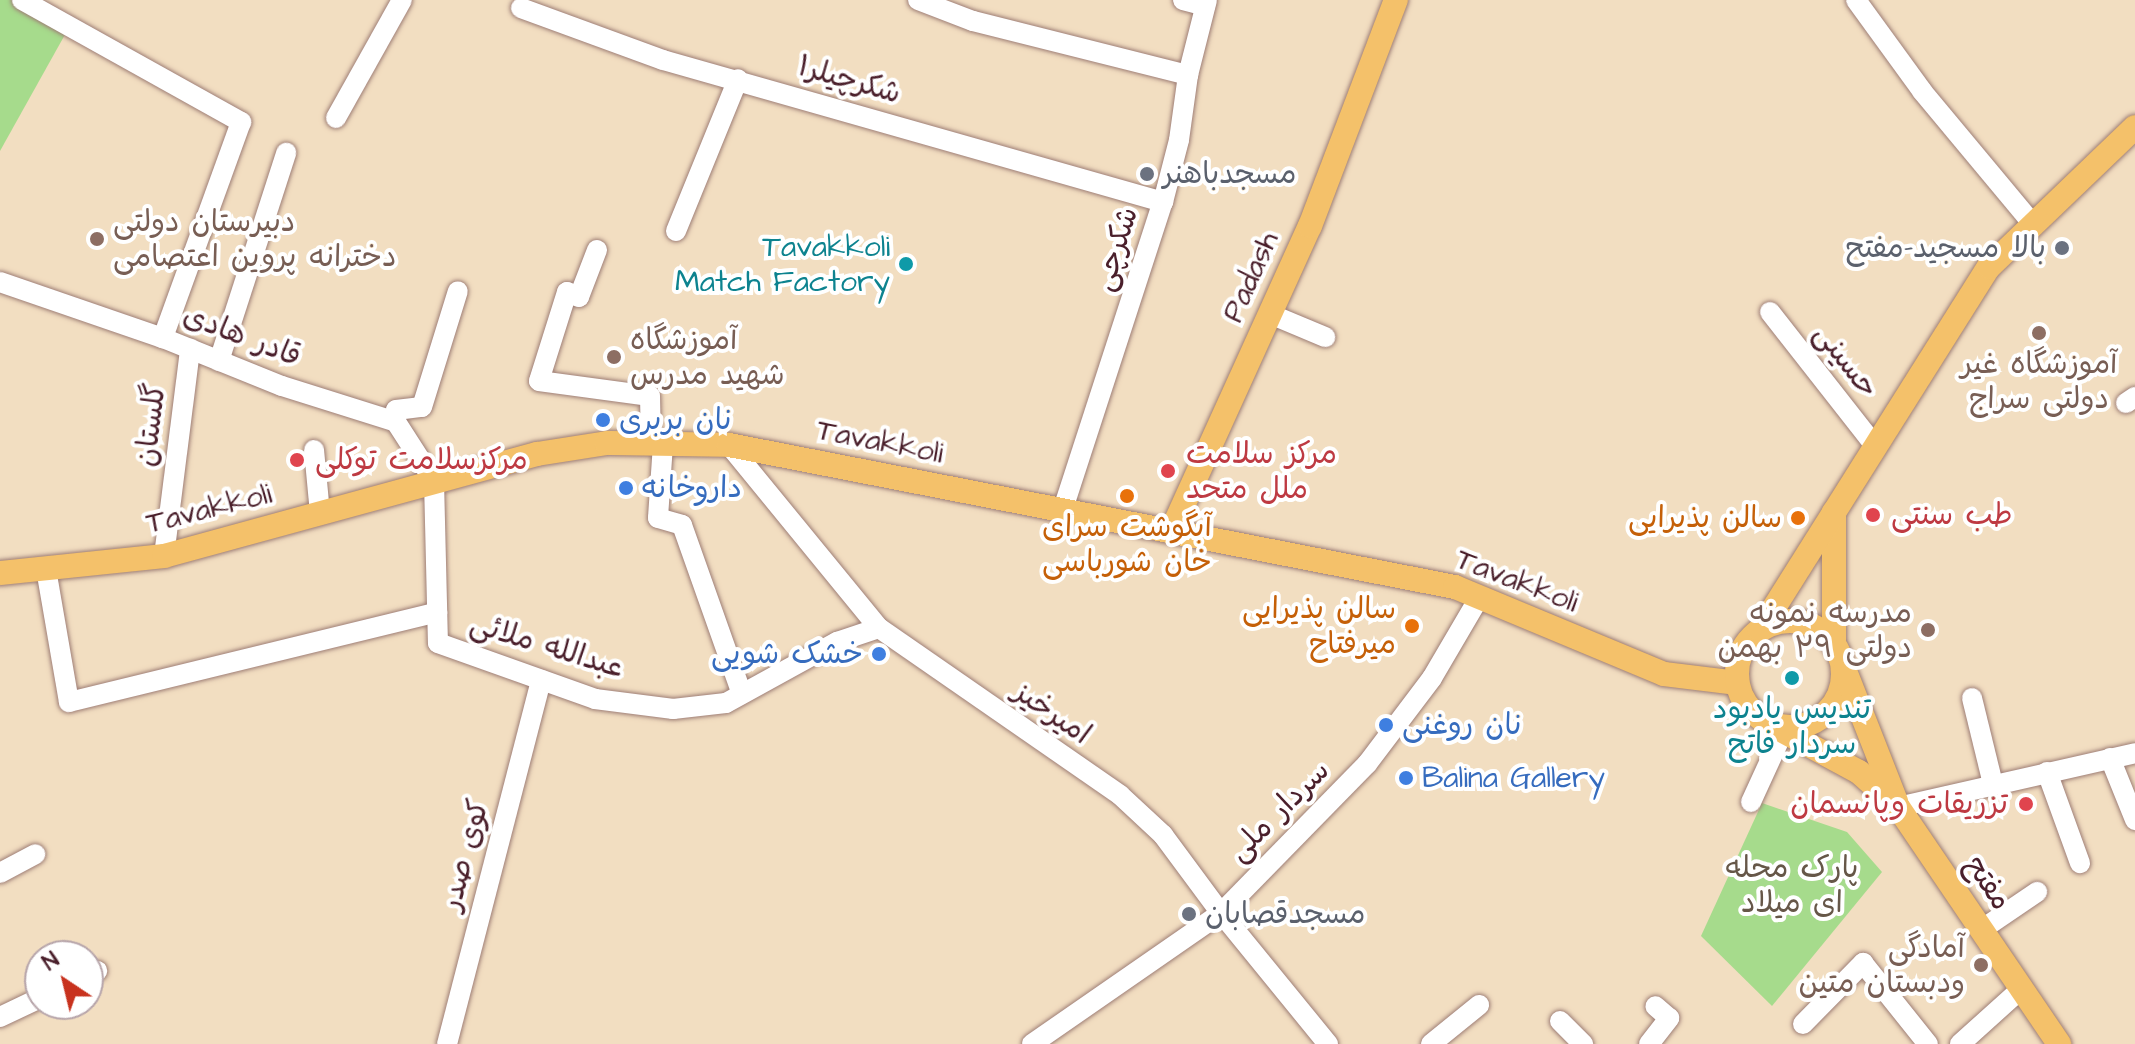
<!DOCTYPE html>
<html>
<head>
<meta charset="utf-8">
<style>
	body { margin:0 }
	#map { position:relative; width:2135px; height:1044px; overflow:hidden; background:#f2dec1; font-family:"Architects Daughter","Playpen Sans Arabic",sans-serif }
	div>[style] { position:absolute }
	.green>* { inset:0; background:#a6db8c }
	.roads { filter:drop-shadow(0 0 2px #9e7e76) drop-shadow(0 0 2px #9e7e76) }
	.minor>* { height:20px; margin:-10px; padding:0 10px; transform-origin:10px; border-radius:10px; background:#fff }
	.major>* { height:24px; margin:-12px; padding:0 12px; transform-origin:12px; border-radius:12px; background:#f4c16a }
	.major>.ring { margin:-12px; padding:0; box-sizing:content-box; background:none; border:24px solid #f4c16a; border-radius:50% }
	.dots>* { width:22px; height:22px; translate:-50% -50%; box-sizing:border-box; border:4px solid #fff; border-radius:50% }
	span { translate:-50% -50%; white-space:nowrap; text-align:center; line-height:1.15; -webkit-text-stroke:8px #fff; paint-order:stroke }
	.street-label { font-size:30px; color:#4a1f2b }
	.worship-label { font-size:30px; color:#5b616d }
	.left { translate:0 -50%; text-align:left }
	.right { translate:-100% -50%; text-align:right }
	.education-label { font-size:30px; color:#785e54 }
	.culture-label { font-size:30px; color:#0d838f }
	.shop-label { font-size:30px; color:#366cbe }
	.health-label { font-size:30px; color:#be3a42 }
	.food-label { font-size:30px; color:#c56008 }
	.park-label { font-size:30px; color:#665748 }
	.north { position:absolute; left:24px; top:940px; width:80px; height:80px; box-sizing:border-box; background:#fff; border:2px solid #b7a5aa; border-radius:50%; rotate:325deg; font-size:22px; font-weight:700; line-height:32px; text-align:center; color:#4a1f2b }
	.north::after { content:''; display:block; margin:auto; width:28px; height:36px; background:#c8321e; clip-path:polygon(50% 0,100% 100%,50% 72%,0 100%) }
</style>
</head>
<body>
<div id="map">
	<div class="green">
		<i style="clip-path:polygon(0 0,13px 0,67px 31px,0 151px)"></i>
		<i style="clip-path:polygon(1762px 803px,1847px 832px,1882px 872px,1772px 1006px,1701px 936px)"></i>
	</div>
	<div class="roads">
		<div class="minor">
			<i style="left:22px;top:0;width:251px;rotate:29.1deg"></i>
			<i style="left:241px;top:122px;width:230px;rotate:109.9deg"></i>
			<i style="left:918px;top:0;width:59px;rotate:20.9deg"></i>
			<i style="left:973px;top:21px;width:222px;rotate:14.1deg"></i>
			<i style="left:1183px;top:0;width:23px;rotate:15deg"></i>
			<i style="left:1856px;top:0;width:112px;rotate:54deg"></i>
			<i style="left:1922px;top:91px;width:172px;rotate:50.2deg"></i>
			<i style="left:521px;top:8px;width:151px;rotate:20.1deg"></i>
			<i style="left:663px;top:60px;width:520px;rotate:15.85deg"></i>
			<i style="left:336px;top:118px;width:135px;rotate:-60.8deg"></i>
			<i style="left:676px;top:231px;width:164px;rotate:-67.8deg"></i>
			<i style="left:597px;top:250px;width:50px;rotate:111deg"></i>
			<i style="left:579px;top:297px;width:13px;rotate:-157deg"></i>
			<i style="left:567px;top:292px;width:93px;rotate:107.5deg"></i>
			<i style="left:539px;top:381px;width:112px;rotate:7.7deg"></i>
			<i style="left:650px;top:396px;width:48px;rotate:88.8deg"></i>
			<i style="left:0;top:282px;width:172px;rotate:19deg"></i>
			<i style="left:163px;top:338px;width:128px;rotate:22deg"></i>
			<i style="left:282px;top:386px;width:120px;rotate:17.5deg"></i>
			<i style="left:396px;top:422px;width:70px;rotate:57.2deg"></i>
			<i style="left:434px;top:481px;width:162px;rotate:88.6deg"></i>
			<i style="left:438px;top:643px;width:167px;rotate:19.6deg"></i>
			<i style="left:595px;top:699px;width:79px;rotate:7.3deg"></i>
			<i style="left:673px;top:709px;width:53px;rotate:-6.5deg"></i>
			<i style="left:726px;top:703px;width:127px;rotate:-28.8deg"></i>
			<i style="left:837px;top:642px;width:44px;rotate:-18.4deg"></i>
			<i style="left:1770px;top:312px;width:170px;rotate:51.9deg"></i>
			<i style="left:1270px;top:314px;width:60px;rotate:22.7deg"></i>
			<i style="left:219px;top:361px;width:219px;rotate:-72.1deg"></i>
			<i style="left:2126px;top:403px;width:11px;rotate:-34deg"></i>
			<i style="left:396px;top:422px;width:12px;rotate:-90deg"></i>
			<i style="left:396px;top:410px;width:26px;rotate:-7deg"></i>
			<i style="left:422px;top:407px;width:121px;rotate:-72.8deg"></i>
			<i style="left:663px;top:444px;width:74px;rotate:93.9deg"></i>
			<i style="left:658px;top:518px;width:25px;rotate:16deg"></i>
			<i style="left:682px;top:525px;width:179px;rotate:70.5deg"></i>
			<i style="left:729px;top:445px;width:237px;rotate:50.7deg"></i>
			<i style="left:879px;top:628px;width:293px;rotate:34.7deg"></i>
			<i style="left:1120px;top:795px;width:59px;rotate:42.9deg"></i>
			<i style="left:1163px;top:835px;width:91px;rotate:53.5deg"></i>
			<i style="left:1217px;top:908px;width:176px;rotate:50.8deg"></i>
			<i style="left:314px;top:450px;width:63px;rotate:84.6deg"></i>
			<i style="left:1062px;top:512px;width:326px;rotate:-72deg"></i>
			<i style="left:1163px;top:202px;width:64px;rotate:-75.5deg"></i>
			<i style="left:1179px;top:140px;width:66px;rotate:-82.1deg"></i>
			<i style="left:1188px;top:75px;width:77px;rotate:-75.8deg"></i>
			<i style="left:164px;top:556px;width:209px;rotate:-82.8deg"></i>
			<i style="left:46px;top:569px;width:135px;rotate:80.2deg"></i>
			<i style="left:69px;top:702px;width:379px;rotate:-13.7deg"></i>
			<i style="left:1972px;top:698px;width:89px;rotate:76.3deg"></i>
			<i style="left:2110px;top:758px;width:67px;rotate:68deg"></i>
			<i style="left:2047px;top:772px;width:97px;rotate:70.1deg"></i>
			<i style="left:1751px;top:802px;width:79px;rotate:-65.4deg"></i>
			<i style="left:1898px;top:807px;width:243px;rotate:-12.8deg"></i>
			<i style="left:0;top:873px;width:40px;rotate:-28deg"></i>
			<i style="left:1981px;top:930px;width:68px;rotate:-34.2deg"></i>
			<i style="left:88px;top:975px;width:10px;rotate:-24deg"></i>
			<i style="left:0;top:1017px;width:44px;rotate:-25.4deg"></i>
			<i style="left:1560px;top:1021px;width:33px;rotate:45deg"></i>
			<i style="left:1803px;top:1024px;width:86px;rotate:-45.5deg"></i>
			<i style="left:1863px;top:963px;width:104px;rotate:51.3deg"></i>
			<i style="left:447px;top:1044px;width:376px;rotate:-75.5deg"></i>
			<i style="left:1032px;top:1044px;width:230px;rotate:-34.7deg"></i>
			<i style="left:1221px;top:913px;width:209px;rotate:-45.6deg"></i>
			<i style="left:1367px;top:764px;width:108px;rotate:-52.9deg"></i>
			<i style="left:1432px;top:678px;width:93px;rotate:-59.6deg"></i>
			<i style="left:1431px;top:1044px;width:62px;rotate:-39.1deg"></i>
			<i style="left:1649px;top:1044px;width:33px;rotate:-52deg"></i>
			<i style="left:1669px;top:1018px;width:18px;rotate:-139deg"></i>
			<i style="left:1960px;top:1044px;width:82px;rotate:-42deg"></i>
		</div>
		<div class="major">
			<i style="left:1834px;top:512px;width:131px;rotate:90deg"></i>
			<i style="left:1171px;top:532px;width:336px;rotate:-65.6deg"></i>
			<i style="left:1310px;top:226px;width:242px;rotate:-69.2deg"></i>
			<i style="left:0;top:573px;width:165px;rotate:-5.9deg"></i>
			<i style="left:164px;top:556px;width:387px;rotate:-15.3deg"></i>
			<i style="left:537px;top:454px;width:71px;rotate:-8.9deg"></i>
			<i style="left:607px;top:443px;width:122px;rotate:0.9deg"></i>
			<i style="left:729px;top:445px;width:740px;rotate:11.07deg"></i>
			<i style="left:1455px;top:587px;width:226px;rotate:22.6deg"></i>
			<i style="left:1664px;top:674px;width:74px;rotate:7deg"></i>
			<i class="ring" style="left:1737px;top:621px;width:82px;height:82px"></i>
			<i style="left:1760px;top:630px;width:429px;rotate:-57.8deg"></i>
			<i style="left:1989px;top:267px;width:202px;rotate:-43.8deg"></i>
			<i style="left:1845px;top:671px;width:140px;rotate:68.6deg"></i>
			<i style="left:1768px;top:723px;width:103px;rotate:28.3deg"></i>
			<i style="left:1859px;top:772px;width:52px;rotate:41.9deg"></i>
			<i style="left:1898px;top:807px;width:287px;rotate:55.8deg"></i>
		</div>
	</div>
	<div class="dots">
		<i style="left:1147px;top:174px;background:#6b7280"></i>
		<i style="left:97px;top:239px;background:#8d6e63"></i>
		<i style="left:2062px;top:248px;background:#6b7280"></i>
		<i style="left:906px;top:264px;background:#0f9aa8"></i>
		<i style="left:2039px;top:333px;background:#8d6e63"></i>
		<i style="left:614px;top:357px;background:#8d6e63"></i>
		<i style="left:603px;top:420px;background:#3f7fe0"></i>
		<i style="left:297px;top:460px;background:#e0444e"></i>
		<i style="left:1168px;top:471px;background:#e0444e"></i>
		<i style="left:626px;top:488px;background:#3f7fe0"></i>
		<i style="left:1127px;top:496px;background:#e8710a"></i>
		<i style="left:1873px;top:515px;background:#e0444e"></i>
		<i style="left:1798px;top:518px;background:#e8710a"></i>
		<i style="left:1412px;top:626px;background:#e8710a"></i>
		<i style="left:1928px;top:630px;background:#8d6e63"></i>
		<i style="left:879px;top:654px;background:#3f7fe0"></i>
		<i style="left:1792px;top:678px;background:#0f9aa8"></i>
		<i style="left:1386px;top:725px;background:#3f7fe0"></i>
		<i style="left:1406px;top:778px;background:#3f7fe0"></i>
		<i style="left:2026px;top:804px;background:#e0444e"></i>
		<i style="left:1189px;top:914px;background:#6b7280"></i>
		<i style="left:1981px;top:965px;background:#8d6e63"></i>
	</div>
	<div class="street-label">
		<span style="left:849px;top:80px;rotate:16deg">شکرچیلر۱</span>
		<span style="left:1116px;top:249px;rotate:-72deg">شکرچی</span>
		<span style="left:1251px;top:277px;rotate:-66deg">Padash</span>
		<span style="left:242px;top:336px;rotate:21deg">قادر هادی</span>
		<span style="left:1846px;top:361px;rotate:52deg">حسینی</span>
		<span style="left:151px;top:425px;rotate:-83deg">گلستان</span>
		<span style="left:880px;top:442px;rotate:11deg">Tavakkoli</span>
		<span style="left:209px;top:509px;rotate:-14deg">Tavakkoli</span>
		<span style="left:1517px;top:581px;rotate:21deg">Tavakkoli</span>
		<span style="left:547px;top:646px;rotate:17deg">عبدالله ملائی</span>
		<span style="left:1052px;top:713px;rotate:35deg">امیرخیز</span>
		<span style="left:1279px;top:811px;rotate:-45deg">سردار ملی</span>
		<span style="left:465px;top:855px;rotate:-75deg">کوی صدر</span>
		<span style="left:1988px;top:883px;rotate:56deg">مفتح</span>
	</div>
	<div class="worship-label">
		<span class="left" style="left:1163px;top:174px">مسجدباهنر</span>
		<span class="right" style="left:2046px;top:248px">بالا مسجید-مفتح</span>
		<span class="left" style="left:1205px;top:914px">مسجدقصابان</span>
	</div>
	<div class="education-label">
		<span class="left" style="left:113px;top:239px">دبیرستان دولتی<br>دخترانه پروین اعتصامی</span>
		<span class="left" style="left:630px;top:357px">آموزشگاه<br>شهید مدرس</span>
		<span style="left:2039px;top:381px">آموزشگاه غیر<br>دولتی سراج</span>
		<span class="right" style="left:1912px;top:630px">مدرسه نمونه<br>دولتی ۲۹ بهمن</span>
		<span class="right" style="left:1965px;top:965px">آمادگی<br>ودبستان متین</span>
	</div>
	<div class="culture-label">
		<span class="right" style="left:890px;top:264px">Tavakkoli<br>Match Factory</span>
		<span style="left:1792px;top:726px">تندیس یادبود<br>سردار فاتح</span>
	</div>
	<div class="shop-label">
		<span class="left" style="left:619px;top:420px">نان بربری</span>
		<span class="left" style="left:642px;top:488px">داروخانه</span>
		<span class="right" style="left:863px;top:654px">خشک شویی</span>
		<span class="left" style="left:1402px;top:725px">نان روغنی</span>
		<span class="left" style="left:1422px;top:778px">Balina Gallery</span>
	</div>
	<div class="health-label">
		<span class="left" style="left:1186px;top:471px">مرکز سلامت<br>ملل متحد</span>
		<span class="left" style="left:315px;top:460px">مرکزسلامت توکلی</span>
		<span class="left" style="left:1891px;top:515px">طب سنتی</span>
		<span class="right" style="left:2008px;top:804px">تزریقات وپانسمان</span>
	</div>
	<div class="food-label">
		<span class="right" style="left:1782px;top:518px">سالن پذیرایی</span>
		<span style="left:1127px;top:544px">آبگوشت سرای<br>خان شورباسی</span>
		<span class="right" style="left:1396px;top:626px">سالن پذیرایی<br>میرفتاح</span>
	</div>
	<div class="park-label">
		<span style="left:1792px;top:885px">پارک محله<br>ای میلاد</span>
	</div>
	<div class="north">N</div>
</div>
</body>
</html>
